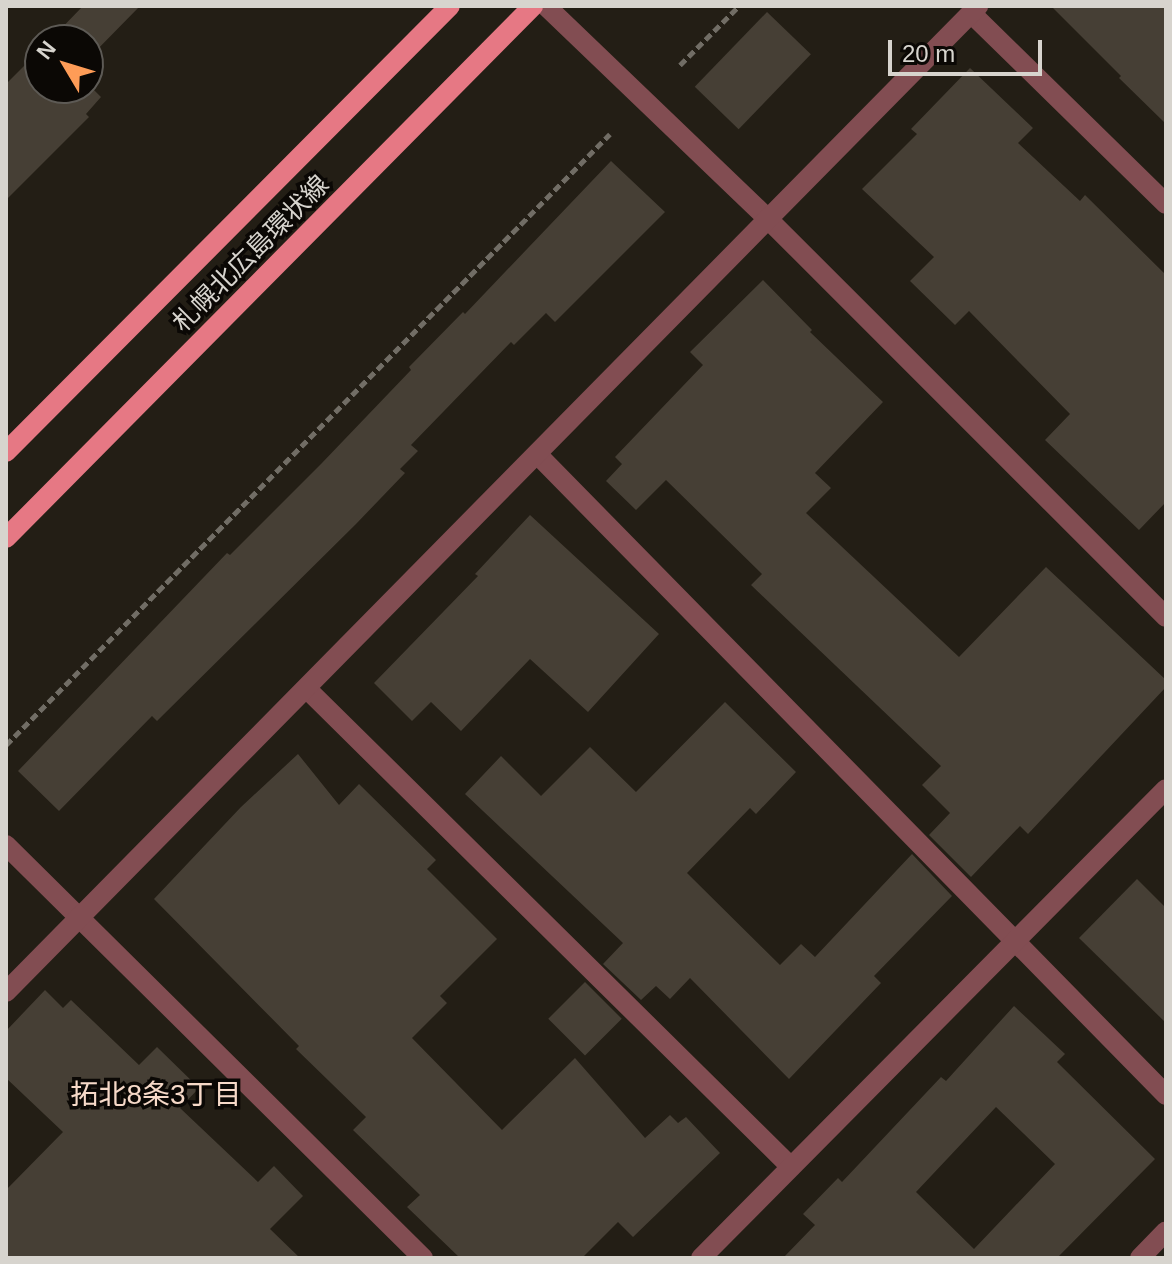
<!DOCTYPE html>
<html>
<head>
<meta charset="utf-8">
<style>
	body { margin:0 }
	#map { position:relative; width:1172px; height:1264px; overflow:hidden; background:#231e15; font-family:Arial,"Noto Sans JP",sans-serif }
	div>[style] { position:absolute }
	.building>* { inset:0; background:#463f35; transform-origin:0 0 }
	.path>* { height:5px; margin-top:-2.5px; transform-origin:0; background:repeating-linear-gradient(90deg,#716d65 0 8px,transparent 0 12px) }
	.street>* { height:20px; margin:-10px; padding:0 10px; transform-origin:10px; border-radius:10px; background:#824d52 }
	.primary>* { height:20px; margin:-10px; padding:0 10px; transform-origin:10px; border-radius:10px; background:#e67884 }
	span { translate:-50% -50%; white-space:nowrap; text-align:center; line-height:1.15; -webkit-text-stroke:7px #0b0805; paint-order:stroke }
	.street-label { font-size:26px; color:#d7d4ce }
	.neighbourhood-label { font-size:28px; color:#f6d9c8 }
	.frame { position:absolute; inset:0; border:8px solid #d7d4ce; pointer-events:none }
	.north { position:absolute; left:24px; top:24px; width:80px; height:80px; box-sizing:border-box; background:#0b0805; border:2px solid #5d5a55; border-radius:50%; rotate:308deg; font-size:22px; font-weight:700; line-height:32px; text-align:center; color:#d7d4ce }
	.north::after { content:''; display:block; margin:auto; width:28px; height:36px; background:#fe9c57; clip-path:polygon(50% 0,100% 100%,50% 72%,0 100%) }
	.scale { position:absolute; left:888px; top:40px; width:154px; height:36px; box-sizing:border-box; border:4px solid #d7d4ce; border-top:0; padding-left:10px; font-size:24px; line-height:28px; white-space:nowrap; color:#d7d4ce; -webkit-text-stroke:6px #0b0805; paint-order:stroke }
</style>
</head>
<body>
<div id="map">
	<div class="building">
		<i style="clip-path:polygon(83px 6px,140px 6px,88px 59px,88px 40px,50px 40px)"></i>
		<i style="clip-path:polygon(1051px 6px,1166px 6px,1166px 124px,1119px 78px,1121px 76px)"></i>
		<i style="left:767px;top:12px;width:61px;height:104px;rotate:44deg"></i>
		<i style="clip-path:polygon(40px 50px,40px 88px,88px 88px,88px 84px,101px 97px,86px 114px,89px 117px,6px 200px,6px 84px)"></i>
		<i style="clip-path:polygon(970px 68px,1033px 128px,1018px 143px,1080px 201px,1085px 195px,1166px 275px,1166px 502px,1139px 530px,1045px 440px,1070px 414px,969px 311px,955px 325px,910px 281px,934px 257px,862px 189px,917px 134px,911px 129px)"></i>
		<i style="clip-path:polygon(611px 161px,665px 212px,555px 322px,546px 313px,514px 345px,511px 342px,411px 445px,418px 451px,400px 469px,405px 473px,356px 524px,157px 721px,152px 716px,59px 811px,18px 771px,227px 553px,230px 555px,321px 464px,411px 370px,409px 367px,463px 312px,465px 314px)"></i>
		<i style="clip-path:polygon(763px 280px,812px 330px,810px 332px,883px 402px,815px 473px,831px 488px,806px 513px,959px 657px,1046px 567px,1166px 680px,1166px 687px,1028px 834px,1020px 826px,971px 877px,929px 835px,950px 813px,922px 785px,941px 766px,751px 585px,762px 574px,666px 480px,636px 510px,606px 481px,622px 464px,615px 457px,703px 365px,690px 352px)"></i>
		<i style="clip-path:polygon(530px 515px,659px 634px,588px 712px,530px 659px,461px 731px,431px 702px,412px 721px,374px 683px,478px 576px,475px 574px)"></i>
		<i style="clip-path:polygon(725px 702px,796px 772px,756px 814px,750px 808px,687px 873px,780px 965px,801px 944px,815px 957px,912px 854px,952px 896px,874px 976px,881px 983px,789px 1079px,690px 978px,670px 999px,656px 986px,641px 1000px,603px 964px,623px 943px,465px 794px,501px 756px,541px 796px,590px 747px,636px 792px)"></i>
		<i style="clip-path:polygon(298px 754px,339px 805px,359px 784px,436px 860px,427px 869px,497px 939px,440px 996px,447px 1003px,412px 1038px,502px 1130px,575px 1058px,645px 1138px,670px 1115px,678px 1123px,686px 1117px,720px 1153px,633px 1237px,618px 1222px,582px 1258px,460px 1258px,407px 1207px,420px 1195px,353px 1130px,366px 1117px,296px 1049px,299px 1046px,154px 899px,241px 807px)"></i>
		<i style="clip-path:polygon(1137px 879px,1166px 908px,1166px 1023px,1079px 938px)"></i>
		<i style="left:585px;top:982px;width:52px;height:52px;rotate:45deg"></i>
		<i style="clip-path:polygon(45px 990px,63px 1008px,71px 1000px,139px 1065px,157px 1047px,199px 1088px,180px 1108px,258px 1182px,274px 1166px,303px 1196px,270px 1229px,300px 1258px,6px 1258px,6px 1190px,63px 1132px,6px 1078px,6px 1031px)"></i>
		<i style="clip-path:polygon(evenodd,1014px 1006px,1065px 1054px,1057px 1062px,1155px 1159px,1057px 1258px,783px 1258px,815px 1225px,803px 1214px,838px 1178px,842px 1182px,941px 1077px,946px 1081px,1014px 1006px,996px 1107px,1055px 1164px,974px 1249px,916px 1192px,996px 1107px)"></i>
	</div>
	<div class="path">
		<i style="left:680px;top:65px;width:83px;rotate:-45deg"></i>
		<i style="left:6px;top:745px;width:859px;rotate:-45.33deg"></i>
	</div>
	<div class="street">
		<i style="left:546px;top:6px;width:308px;rotate:43.8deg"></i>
		<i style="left:768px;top:219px;width:563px;rotate:45deg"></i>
		<i style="left:971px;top:13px;width:273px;rotate:44.4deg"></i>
		<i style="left:538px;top:455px;width:897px;rotate:45.54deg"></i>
		<i style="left:307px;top:689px;width:680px;rotate:44.64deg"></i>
		<i style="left:6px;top:845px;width:587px;rotate:44.72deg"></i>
		<i style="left:6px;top:992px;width:1385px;rotate:-45.41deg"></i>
		<i style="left:701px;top:1258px;width:660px;rotate:-45.25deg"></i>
		<i style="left:1140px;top:1258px;width:37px;rotate:-46deg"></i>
	</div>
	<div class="primary">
		<i style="left:6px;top:452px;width:629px;rotate:-45.13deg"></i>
		<i style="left:6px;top:538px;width:749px;rotate:-45.27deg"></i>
	</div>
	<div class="street-label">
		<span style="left:251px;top:254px;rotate:-45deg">札幌北広島環状線</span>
	</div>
	<div class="neighbourhood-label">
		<span style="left:156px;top:1095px">拓北8条3丁目</span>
	</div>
	<div class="frame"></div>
	<div class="north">N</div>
	<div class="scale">20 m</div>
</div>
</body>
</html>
